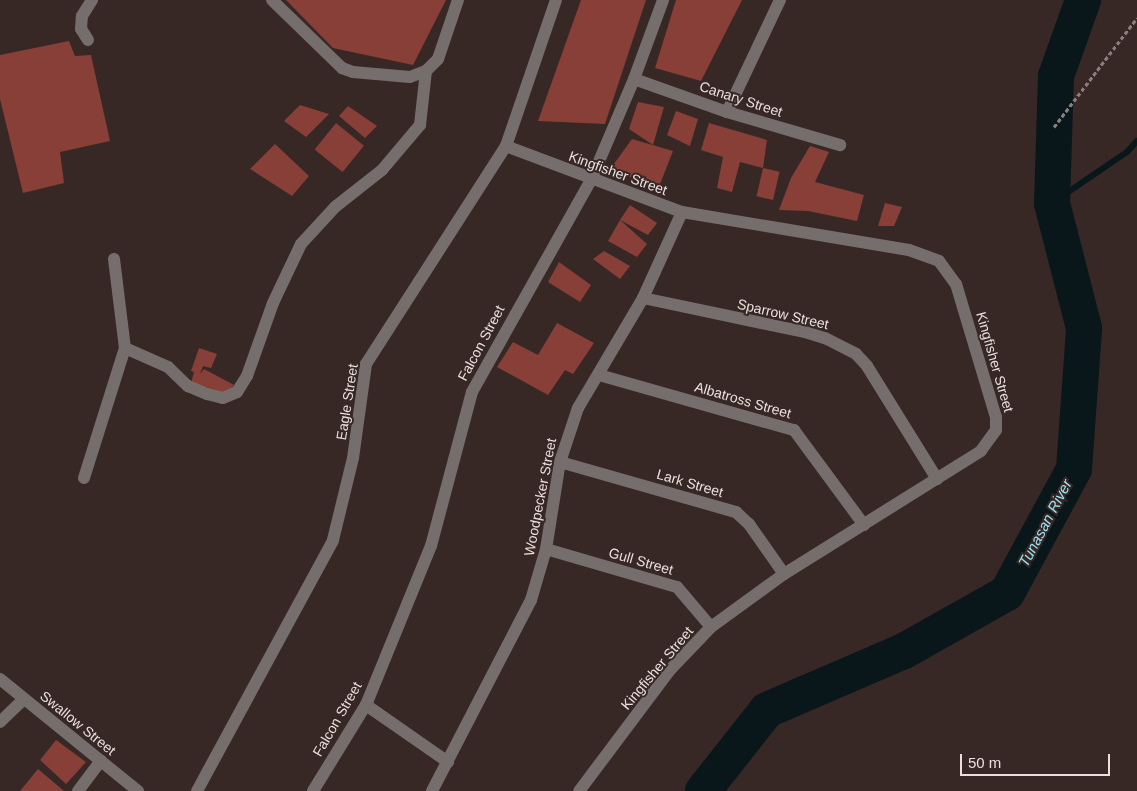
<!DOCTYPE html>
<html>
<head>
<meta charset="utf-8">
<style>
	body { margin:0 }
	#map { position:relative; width:1137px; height:791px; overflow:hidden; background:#372826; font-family:Arial,sans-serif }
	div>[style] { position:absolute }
	.stream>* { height:6px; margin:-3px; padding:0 3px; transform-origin:3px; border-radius:3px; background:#09171a }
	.river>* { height:36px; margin:-18px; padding:0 18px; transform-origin:18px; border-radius:18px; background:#09171a }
	.building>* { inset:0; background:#873f37; transform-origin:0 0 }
	.path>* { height:3px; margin-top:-1.5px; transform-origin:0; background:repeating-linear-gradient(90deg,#8b7e7c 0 4px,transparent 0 6.5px) }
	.minor>* { height:12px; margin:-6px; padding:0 6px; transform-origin:6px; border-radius:6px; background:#766e6d }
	span { translate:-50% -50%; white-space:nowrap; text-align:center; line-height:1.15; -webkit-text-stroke:4px #372826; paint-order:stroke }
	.street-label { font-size:14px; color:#eadfdd }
	.water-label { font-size:15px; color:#99e4f6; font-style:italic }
	.scale { position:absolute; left:960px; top:754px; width:150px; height:22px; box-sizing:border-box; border:2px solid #eadfdd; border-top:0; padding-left:6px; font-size:15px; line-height:18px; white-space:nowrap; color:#eadfdd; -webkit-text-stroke:4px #372826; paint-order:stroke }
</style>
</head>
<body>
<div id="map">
	<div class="stream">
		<i style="left:1052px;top:203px;width:91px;rotate:-34.2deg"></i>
		<i style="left:1127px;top:152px;width:15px;rotate:-48deg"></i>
	</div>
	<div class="river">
		<i style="left:703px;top:791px;width:103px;rotate:-51.7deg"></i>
		<i style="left:767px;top:710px;width:149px;rotate:-23.3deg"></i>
		<i style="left:904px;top:651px;width:118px;rotate:-29.4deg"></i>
		<i style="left:1007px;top:593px;width:141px;rotate:-61.6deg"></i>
		<i style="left:1074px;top:469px;width:141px;rotate:-85.9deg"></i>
		<i style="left:1084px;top:328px;width:129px;rotate:-104.4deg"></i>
		<i style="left:1052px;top:203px;width:127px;rotate:-88.2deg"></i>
		<i style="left:1056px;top:76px;width:81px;rotate:-70.4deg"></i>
	</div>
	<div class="building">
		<i style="clip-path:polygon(286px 0,446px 0,413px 65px,333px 48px)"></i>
		<i style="clip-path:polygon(581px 0,646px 0,605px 124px,538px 121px)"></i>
		<i style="clip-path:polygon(676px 0,742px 0,701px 81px,655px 68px)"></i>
		<i style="clip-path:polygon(69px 41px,75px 56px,91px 55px,110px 141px,60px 152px,64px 183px,23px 193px,0 99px,0 55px)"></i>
		<i style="clip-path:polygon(638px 102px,664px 107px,653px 145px,629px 129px)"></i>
		<i style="clip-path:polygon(300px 105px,329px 114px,306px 137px,284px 121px)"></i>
		<i style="clip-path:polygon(348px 106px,377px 126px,365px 138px,339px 116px)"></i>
		<i style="clip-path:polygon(676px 111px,698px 119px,690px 146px,667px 135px)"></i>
		<i style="left:336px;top:123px;width:36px;height:34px;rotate:39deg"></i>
		<i style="clip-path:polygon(709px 123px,767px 140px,763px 168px,740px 162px,732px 192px,717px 188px,723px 157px,701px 150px)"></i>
		<i style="clip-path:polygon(632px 139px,673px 151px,660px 184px,608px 172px)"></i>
		<i style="clip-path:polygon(275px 144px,309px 176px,292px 196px,250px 169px)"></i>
		<i style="clip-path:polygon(810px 146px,829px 152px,815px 182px,864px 195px,857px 221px,808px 211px,779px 210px,791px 178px)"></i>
		<i style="left:763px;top:168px;width:17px;height:29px;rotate:13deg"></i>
		<i style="clip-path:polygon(885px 203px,902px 207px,894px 226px,878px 226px)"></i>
		<i style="clip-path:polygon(630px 205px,657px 223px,648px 235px,620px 220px)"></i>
		<i style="clip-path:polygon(620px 220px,647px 244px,637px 257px,608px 241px)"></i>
		<i style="clip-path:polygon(604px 251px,630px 266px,620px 279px,593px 259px)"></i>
		<i style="clip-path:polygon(559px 262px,591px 285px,580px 302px,548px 282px)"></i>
		<i style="clip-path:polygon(557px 323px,594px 343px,573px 374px,565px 370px,548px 395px,497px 367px,513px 342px,538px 355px)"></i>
		<i style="clip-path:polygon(199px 348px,217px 354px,211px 368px,203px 366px,200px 374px,204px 369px,234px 385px,224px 397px,191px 383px,194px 372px,191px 371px)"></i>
		<i style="clip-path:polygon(56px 740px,86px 762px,66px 784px,40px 760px)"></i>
		<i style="clip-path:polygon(38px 769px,64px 791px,20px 791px)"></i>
	</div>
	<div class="path">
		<i style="left:1054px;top:127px;width:137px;rotate:-52.7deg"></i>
	</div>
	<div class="minor">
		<i style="left:272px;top:0;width:98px;rotate:44.2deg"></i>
		<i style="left:342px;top:68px;width:12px;rotate:20deg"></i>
		<i style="left:353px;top:72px;width:57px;rotate:5deg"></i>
		<i style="left:410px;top:77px;width:17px;rotate:-21deg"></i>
		<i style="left:426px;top:71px;width:17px;rotate:-45deg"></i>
		<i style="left:438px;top:59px;width:62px;rotate:-71.3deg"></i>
		<i style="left:88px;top:40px;width:13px;rotate:-122deg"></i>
		<i style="left:81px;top:29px;width:13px;rotate:-86deg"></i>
		<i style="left:82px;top:16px;width:19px;rotate:-58deg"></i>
		<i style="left:634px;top:79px;width:99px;rotate:19.5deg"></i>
		<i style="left:727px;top:112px;width:118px;rotate:16.3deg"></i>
		<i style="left:727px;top:112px;width:124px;rotate:-64.7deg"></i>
		<i style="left:506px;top:146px;width:188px;rotate:20.6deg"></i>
		<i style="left:682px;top:212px;width:230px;rotate:9.5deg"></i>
		<i style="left:909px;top:250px;width:32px;rotate:20deg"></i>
		<i style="left:939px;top:261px;width:29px;rotate:54deg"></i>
		<i style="left:956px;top:284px;width:139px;rotate:73.3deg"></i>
		<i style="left:996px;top:417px;width:13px;rotate:90deg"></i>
		<i style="left:996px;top:430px;width:26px;rotate:126deg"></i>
		<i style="left:981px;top:451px;width:232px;rotate:148deg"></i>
		<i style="left:784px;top:574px;width:90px;rotate:144deg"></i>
		<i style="left:711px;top:627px;width:59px;rotate:133.6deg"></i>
		<i style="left:670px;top:670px;width:151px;rotate:126.9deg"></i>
		<i style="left:114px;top:259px;width:90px;rotate:83deg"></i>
		<i style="left:643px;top:298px;width:166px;rotate:11.9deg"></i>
		<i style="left:805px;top:332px;width:21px;rotate:17deg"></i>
		<i style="left:825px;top:338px;width:35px;rotate:27deg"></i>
		<i style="left:856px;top:354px;width:16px;rotate:47deg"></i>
		<i style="left:867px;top:366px;width:133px;rotate:58.2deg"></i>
		<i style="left:599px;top:375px;width:203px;rotate:15.8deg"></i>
		<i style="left:794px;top:430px;width:118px;rotate:53.6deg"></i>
		<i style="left:560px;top:462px;width:183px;rotate:15.9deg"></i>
		<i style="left:736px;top:512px;width:18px;rotate:43deg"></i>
		<i style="left:749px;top:524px;width:61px;rotate:55deg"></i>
		<i style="left:84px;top:478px;width:136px;rotate:-72.5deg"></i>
		<i style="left:125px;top:348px;width:47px;rotate:23.8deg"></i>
		<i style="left:168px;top:367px;width:28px;rotate:44deg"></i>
		<i style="left:188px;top:386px;width:21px;rotate:23deg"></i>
		<i style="left:207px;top:394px;width:16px;rotate:14deg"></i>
		<i style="left:223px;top:398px;width:15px;rotate:-23deg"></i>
		<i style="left:237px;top:392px;width:19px;rotate:-58deg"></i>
		<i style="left:247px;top:376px;width:77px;rotate:-70.4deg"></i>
		<i style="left:273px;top:303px;width:65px;rotate:-64.6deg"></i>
		<i style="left:301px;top:244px;width:50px;rotate:-47.4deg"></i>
		<i style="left:335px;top:207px;width:60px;rotate:-38.2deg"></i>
		<i style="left:382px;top:170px;width:59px;rotate:-49.8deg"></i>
		<i style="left:420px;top:125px;width:54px;rotate:-83.7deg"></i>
		<i style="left:546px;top:549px;width:136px;rotate:16.2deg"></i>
		<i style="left:677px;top:587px;width:52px;rotate:49.6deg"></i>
		<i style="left:0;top:679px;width:178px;rotate:39.1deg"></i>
		<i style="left:366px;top:705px;width:100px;rotate:34.8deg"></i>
		<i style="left:0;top:722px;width:33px;rotate:-44deg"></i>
		<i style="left:78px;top:791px;width:38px;rotate:-53deg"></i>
		<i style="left:197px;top:791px;width:285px;rotate:-61.5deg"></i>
		<i style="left:333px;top:540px;width:84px;rotate:-76.3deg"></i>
		<i style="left:353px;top:458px;width:95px;rotate:-82.1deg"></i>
		<i style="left:366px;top:364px;width:259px;rotate:-57.3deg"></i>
		<i style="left:506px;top:146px;width:154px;rotate:-71.1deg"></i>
		<i style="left:313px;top:791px;width:101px;rotate:-58.4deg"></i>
		<i style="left:366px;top:705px;width:172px;rotate:-67.8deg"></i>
		<i style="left:431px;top:546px;width:159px;rotate:-75.1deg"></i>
		<i style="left:472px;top:392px;width:243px;rotate:-60.7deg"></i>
		<i style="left:591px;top:180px;width:110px;rotate:-66.9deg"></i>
		<i style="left:634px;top:79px;width:84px;rotate:-69.8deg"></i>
		<i style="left:432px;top:791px;width:215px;rotate:-62.6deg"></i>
		<i style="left:531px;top:600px;width:53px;rotate:-73.6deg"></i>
		<i style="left:546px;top:549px;width:88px;rotate:-80.9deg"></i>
		<i style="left:560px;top:462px;width:57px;rotate:-71.6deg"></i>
		<i style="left:578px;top:408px;width:128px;rotate:-59.4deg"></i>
		<i style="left:643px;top:298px;width:94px;rotate:-65.6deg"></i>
	</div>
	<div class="street-label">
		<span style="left:741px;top:99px;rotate:18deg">Canary Street</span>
		<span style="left:618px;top:173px;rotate:20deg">Kingfisher Street</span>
		<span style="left:783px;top:314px;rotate:13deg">Sparrow Street</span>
		<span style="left:481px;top:343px;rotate:-62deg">Falcon Street</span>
		<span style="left:995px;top:362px;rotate:74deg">Kingfisher Street</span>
		<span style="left:743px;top:400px;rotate:16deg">Albatross Street</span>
		<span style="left:347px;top:402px;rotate:-81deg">Eagle Street</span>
		<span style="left:690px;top:483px;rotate:16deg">Lark Street</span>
		<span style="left:540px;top:497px;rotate:-79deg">Woodpecker Street</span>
		<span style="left:641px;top:561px;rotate:16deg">Gull Street</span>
		<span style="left:657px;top:668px;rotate:-50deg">Kingfisher Street</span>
		<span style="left:337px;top:719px;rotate:-60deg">Falcon Street</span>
		<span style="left:78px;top:723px;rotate:39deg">Swallow Street</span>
	</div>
	<div class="water-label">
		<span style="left:1045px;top:523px;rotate:-62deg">Tunasan River</span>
	</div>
	<div class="scale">50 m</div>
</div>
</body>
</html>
